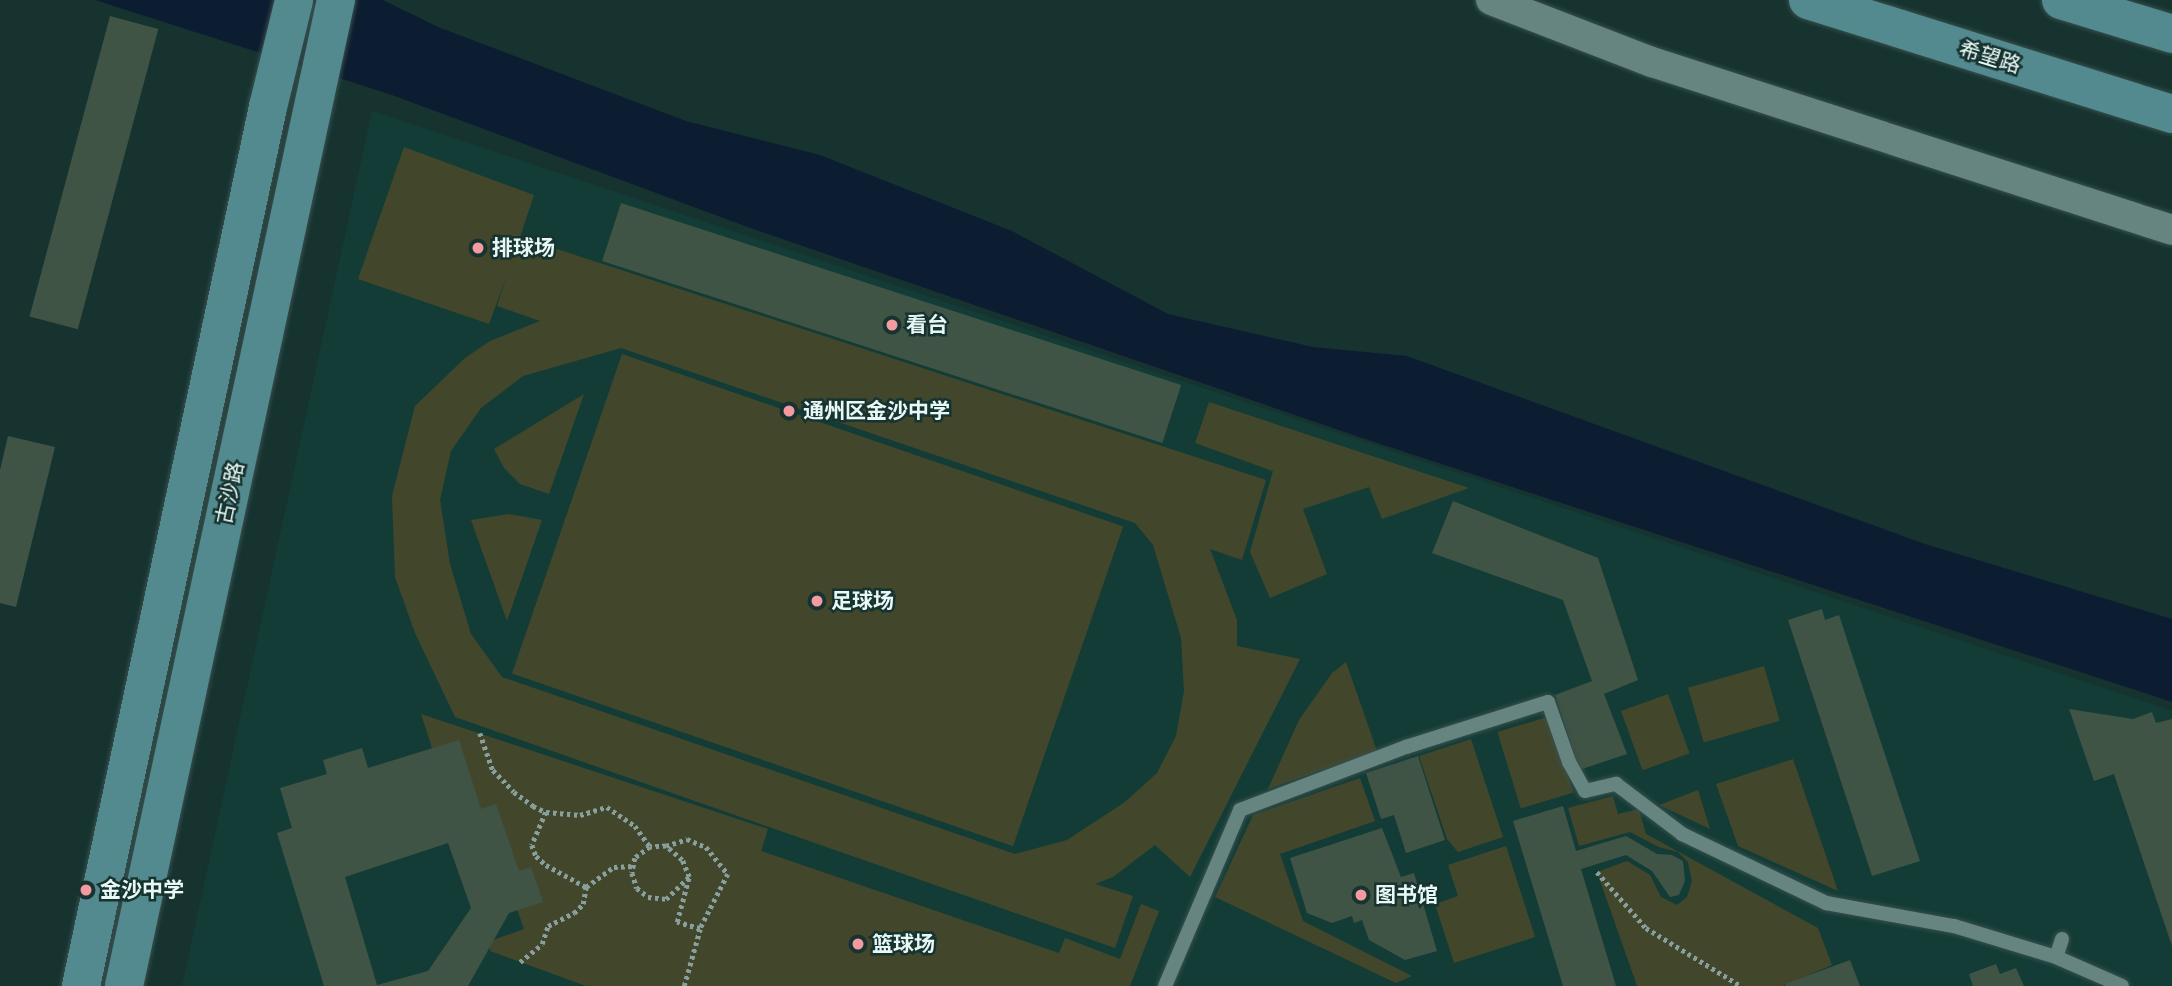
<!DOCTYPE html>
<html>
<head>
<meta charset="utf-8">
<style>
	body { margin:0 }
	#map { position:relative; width:2172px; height:986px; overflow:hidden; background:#163330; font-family:"Source Serif 4","Noto Sans SC",serif }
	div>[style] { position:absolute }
	.built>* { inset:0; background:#133c37 }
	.green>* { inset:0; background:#42472c; transform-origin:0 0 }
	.water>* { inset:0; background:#0d1d31 }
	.building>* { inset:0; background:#405445; transform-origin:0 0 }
	.path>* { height:4.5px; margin-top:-2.25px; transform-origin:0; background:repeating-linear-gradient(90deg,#899f9d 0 3.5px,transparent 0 7px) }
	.roads { filter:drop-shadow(0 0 2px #38504d) drop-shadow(0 0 2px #38504d) }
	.lane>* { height:14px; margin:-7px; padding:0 7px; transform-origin:7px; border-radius:7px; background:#668581 }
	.street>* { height:30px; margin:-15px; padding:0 15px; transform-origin:15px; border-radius:15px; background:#668581 }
	.secondary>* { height:38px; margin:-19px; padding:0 19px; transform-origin:19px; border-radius:19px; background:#528a8f }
	.dots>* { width:19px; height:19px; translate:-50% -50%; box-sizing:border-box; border:4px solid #163330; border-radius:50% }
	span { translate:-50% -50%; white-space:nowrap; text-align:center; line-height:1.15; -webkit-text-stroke:5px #163330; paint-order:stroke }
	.street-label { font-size:21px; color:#e8f8f6 }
	.poi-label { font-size:21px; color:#e8f8f6; font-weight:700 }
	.left { translate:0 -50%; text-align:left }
</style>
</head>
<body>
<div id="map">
	<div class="built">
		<i style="clip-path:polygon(372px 111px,2172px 711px,2172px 986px,182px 986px)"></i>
	</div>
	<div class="green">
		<i style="clip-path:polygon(evenodd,404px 147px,534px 195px,520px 237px,1266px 480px,1242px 560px,1210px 549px,1237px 620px,1237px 646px,1300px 659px,1190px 877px,1155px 845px,1113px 877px,1095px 884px,1133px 896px,1115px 948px,455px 717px,415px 633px,395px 577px,392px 496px,415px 406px,465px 358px,490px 341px,540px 321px,497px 306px,507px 275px,489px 324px,358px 279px,404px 147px,621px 348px,1135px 523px,1153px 545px,1181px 638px,1184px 691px,1176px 736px,1157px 773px,1125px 802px,1067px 840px,1015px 854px,502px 677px,471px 634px,450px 564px,440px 500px,451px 451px,481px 408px,523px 376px,621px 348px)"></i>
		<i style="left:622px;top:354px;width:530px;height:338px;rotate:19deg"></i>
		<i style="clip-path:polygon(584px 394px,549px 494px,520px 484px,504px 468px,494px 449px)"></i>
		<i style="clip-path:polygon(1209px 402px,1469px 488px,1382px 519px,1369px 487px,1303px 509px,1327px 574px,1270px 598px,1250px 552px,1273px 471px,1195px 443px)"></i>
		<i style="clip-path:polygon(509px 514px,542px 520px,507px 621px,471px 520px)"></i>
		<i style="clip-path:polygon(1346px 662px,1377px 751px,1268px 789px,1299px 720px,1332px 673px)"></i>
		<i style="left:1764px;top:666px;width:57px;height:79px;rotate:74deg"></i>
		<i style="left:1668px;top:694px;width:63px;height:50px;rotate:70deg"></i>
		<i style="clip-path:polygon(421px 714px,768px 829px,761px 851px,1059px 953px,1065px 938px,1120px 959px,1141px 904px,1159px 911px,1130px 986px,586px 986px,490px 951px,490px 941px,524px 929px,496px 848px,441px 776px)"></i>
		<i style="left:1550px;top:716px;width:80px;height:55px;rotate:73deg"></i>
		<i style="clip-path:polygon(1471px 739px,1503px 837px,1458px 852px,1447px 839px,1419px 756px)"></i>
		<i style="clip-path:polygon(1793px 759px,1838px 891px,1738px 846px,1716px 784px)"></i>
		<i style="clip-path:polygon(1360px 778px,1375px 821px,1280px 854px,1303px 921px,1412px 976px,1396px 983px,1215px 897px,1253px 815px)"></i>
		<i style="clip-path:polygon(1698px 790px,1710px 829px,1659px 805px)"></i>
		<i style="clip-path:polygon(1613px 796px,1618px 814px,1639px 809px,1646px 834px,1818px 928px,1832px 965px,1783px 986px,1637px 986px,1597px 872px,1627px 861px,1650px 875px,1661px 897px,1677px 905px,1687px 897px,1692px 881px,1688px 862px,1678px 852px,1659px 847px,1630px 832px,1579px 846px,1568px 808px)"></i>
		<i style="clip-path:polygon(1506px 846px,1535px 937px,1454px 963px,1435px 904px,1458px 896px,1448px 865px)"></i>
	</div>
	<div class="water">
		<i style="clip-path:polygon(95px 0,383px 0,438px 27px,686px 121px,820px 155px,1012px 231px,1168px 314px,1313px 347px,1407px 356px,1925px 544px,2172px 619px,2172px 702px,1365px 439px,753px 229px,392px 95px)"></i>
	</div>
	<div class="building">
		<i style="left:110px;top:16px;width:50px;height:311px;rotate:15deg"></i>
		<i style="left:621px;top:203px;width:589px;height:61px;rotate:18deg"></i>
		<i style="clip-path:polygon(8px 436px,55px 447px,16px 607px,0 603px,0 470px)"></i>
		<i style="clip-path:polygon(1453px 501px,1598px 558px,1638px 680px,1604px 694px,1627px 754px,1579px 770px,1555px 695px,1592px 681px,1563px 600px,1432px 553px)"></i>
		<i style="clip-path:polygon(1822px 609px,1825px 620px,1839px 615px,1920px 861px,1872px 876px,1788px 620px)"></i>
		<i style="clip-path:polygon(2069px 709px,2133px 719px,2152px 712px,2156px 723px,2172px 719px,2172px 946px,2114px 774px,2094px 781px)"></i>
		<i style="clip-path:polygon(evenodd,459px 740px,481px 809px,496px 804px,519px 871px,531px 867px,543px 902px,509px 913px,468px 986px,324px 986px,277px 833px,292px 828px,280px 788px,327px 774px,323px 760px,362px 748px,368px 768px,459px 740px,448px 843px,471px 908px,428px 971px,377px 985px,345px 877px,448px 843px)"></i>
		<i style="clip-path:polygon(1418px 756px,1445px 840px,1406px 853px,1394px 815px,1381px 819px,1366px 773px)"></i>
		<i style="clip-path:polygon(1563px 806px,1576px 851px,1626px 836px,1657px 854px,1672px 855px,1683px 861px,1685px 881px,1679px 895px,1670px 897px,1652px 871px,1626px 855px,1581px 869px,1616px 986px,1563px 986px,1513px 821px)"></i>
		<i style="clip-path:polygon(1382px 828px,1401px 877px,1414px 873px,1437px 951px,1405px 960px,1369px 940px,1362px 920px,1354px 923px,1352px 916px,1332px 923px,1307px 913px,1290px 858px)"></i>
		<i style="clip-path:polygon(1850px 960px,1860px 986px,1786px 986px,1785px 984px)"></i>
		<i style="clip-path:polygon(1996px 964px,2000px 974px,2016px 968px,2024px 986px,1973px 986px,1969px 974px)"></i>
	</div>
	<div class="path">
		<i style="left:480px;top:733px;width:39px;rotate:71deg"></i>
		<i style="left:493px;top:770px;width:30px;rotate:46deg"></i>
		<i style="left:514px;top:792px;width:24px;rotate:36deg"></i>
		<i style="left:533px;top:806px;width:14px;rotate:25deg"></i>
		<i style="left:546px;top:812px;width:34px;rotate:5deg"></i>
		<i style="left:580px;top:815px;width:28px;rotate:-17deg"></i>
		<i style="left:607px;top:807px;width:34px;rotate:34deg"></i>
		<i style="left:635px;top:826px;width:26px;rotate:54deg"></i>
		<i style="left:546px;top:812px;width:36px;rotate:113deg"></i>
		<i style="left:532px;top:845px;width:12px;rotate:70deg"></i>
		<i style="left:536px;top:856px;width:13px;rotate:42deg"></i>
		<i style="left:546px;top:865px;width:46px;rotate:28.8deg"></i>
		<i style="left:586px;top:887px;width:34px;rotate:-36deg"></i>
		<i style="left:614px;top:867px;width:19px;rotate:-3deg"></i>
		<i style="left:666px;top:846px;width:22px;rotate:-18deg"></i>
		<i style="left:687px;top:839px;width:21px;rotate:23deg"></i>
		<i style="left:706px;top:847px;width:35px;rotate:51deg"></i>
		<i style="left:728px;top:874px;width:62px;rotate:117deg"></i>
		<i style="left:1597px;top:872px;width:74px;rotate:48.8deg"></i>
		<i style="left:1646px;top:928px;width:111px;rotate:31.4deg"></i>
		<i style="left:520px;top:962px;width:28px;rotate:-39deg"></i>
		<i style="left:542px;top:944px;width:19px;rotate:-72deg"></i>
		<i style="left:548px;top:926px;width:29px;rotate:-27deg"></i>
		<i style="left:574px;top:913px;width:13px;rotate:-45deg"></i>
		<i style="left:583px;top:904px;width:17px;rotate:-80deg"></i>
		<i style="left:684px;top:986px;width:59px;rotate:-74.3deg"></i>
		<i style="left:700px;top:929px;width:24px;rotate:-163deg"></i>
		<i style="left:677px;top:922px;width:47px;rotate:-75.1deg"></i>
		<i style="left:689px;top:877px;width:18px;rotate:-112deg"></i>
		<i style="left:682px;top:860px;width:21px;rotate:-139deg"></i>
		<i style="left:666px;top:846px;width:16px;rotate:176deg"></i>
		<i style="left:650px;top:847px;width:19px;rotate:144deg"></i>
		<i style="left:635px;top:858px;width:15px;rotate:101deg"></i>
		<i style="left:632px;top:873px;width:16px;rotate:72deg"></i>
		<i style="left:637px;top:888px;width:14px;rotate:39deg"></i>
		<i style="left:648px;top:897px;width:18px;rotate:6deg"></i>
		<i style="left:666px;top:899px;width:32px;rotate:-44deg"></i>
	</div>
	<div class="roads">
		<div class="lane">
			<i style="left:2062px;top:939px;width:19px;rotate:108deg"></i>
			<i style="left:2056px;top:957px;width:72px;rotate:23.7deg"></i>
			<i style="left:1165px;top:986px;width:191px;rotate:-66.9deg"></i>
			<i style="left:1240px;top:810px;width:178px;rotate:-20.8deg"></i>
			<i style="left:1406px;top:747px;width:149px;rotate:-17.6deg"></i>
			<i style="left:1548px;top:702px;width:64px;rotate:70.7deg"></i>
			<i style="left:1569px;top:762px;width:33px;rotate:61deg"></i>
			<i style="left:1585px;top:791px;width:32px;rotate:-13deg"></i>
			<i style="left:1616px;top:784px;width:83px;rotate:37.1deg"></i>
			<i style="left:1682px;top:834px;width:160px;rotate:25.6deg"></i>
			<i style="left:1826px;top:903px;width:130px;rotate:10.2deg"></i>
			<i style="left:1954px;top:926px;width:107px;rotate:16.9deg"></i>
		</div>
		<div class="street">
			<i style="left:1491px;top:0;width:173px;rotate:21.1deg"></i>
			<i style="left:1652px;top:62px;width:546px;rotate:17.9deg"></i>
		</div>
		<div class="secondary">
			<i style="left:1808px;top:0;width:381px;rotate:17.4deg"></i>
			<i style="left:2061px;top:0;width:116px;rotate:17deg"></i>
			<i style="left:81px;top:986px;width:899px;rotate:-77.99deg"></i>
			<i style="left:268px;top:107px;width:110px;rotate:-76.3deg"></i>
			<i style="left:124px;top:986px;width:1009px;rotate:-77.87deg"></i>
		</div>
	</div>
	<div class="dots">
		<i style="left:478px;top:248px;background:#f49aa1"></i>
		<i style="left:892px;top:325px;background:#f49aa1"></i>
		<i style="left:789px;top:411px;background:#f49aa1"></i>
		<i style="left:817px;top:601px;background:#f49aa1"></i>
		<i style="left:86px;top:890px;background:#f49aa1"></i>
		<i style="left:1361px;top:895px;background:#f49aa1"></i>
		<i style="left:858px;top:944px;background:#f49aa1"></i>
	</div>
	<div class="street-label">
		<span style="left:1990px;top:57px;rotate:17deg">希望路</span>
		<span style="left:230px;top:493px;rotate:-78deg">古沙路</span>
	</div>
	<div class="poi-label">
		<span class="left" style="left:492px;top:248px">排球场</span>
		<span class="left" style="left:906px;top:325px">看台</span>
		<span class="left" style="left:803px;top:411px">通州区金沙中学</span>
		<span class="left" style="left:831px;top:601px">足球场</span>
		<span class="left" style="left:100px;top:890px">金沙中学</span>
		<span class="left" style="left:1375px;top:895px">图书馆</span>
		<span class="left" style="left:872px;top:944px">篮球场</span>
	</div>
</div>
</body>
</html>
